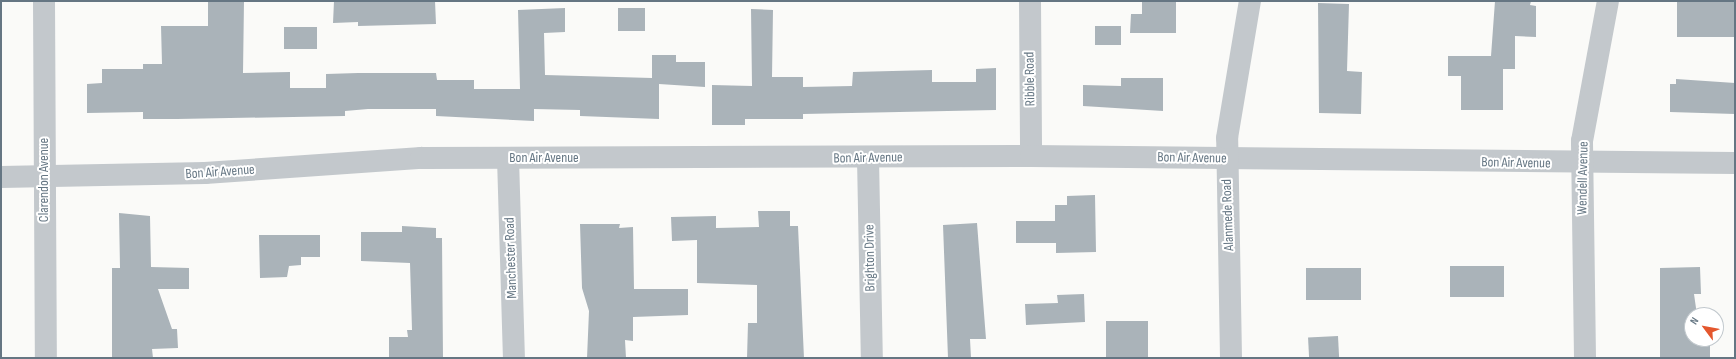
<!DOCTYPE html>
<html>
<head>
<meta charset="utf-8">
<style>
	body { margin:0 }
	#map { position:relative; width:1736px; height:359px; overflow:hidden; background:#fafaf8; font-family:"Sofia Sans Condensed",sans-serif }
	div>[style] { position:absolute }
	.building>* { inset:0; background:#aab3b9; transform-origin:0 0 }
	.minor>* { height:22px; margin:-11px; padding:0 11px; transform-origin:11px; border-radius:11px; background:#c3c8cc }
	span { translate:-50% -50%; white-space:nowrap; text-align:center; line-height:1.15; -webkit-text-stroke:4px #fff; paint-order:stroke }
	.street-label { font-size:14px; color:#657683 }
	.frame { position:absolute; inset:0; border:2px solid #657683; pointer-events:none }
	.north { position:absolute; left:1684px; top:307px; width:40px; height:40px; box-sizing:border-box; background:#fff; border:1px solid #c1c8cd; border-radius:50%; rotate:302deg; font-size:11px; font-weight:700; line-height:16px; text-align:center; color:#657683 }
	.north::after { content:''; display:block; margin:auto; width:14px; height:18px; background:#e4572e; clip-path:polygon(50% 0,100% 100%,50% 72%,0 100%) }
</style>
</head>
<body>
<div id="map">
	<div class="building">
		<i style="clip-path:polygon(208px 1px,244px 1px,243px 73px,290px 72px,290px 88px,326px 88px,326px 74px,358px 73px,436px 73px,437px 80px,474px 80px,474px 89px,520px 89px,518px 10px,565px 8px,565px 32px,544px 33px,545px 75px,652px 78px,652px 55px,676px 55px,676px 62px,705px 62px,705px 87px,659px 84px,659px 119px,580px 116px,580px 110px,534px 109px,534px 121px,436px 116px,436px 109px,368px 109px,345px 111px,345px 116px,177px 119px,143px 119px,143px 112px,87px 113px,87px 84px,102px 83px,102px 69px,143px 69px,143px 64px,162px 64px,161px 26px,208px 26px)"></i>
		<i style="clip-path:polygon(334px 1px,435px 1px,436px 24px,358px 26px,358px 22px,333px 23px)"></i>
		<i style="clip-path:polygon(1142px 1px,1176px 1px,1176px 33px,1130px 33px,1131px 14px,1142px 14px)"></i>
		<i style="clip-path:polygon(1495px 1px,1531px 1px,1530px 5px,1536px 6px,1536px 37px,1515px 36px,1515px 69px,1503px 69px,1503px 110px,1461px 110px,1461px 76px,1448px 76px,1448px 56px,1491px 56px)"></i>
		<i style="left:1677px;top:1px;width:58px;height:36px"></i>
		<i style="clip-path:polygon(1318px 3px,1349px 4px,1347px 71px,1362px 72px,1361px 114px,1319px 113px)"></i>
		<i style="left:618px;top:8px;width:27px;height:23px"></i>
		<i style="clip-path:polygon(751px 9px,773px 10px,772px 77px,803px 77px,803px 87px,852px 86px,853px 72px,932px 70px,932px 82px,976px 82px,976px 69px,996px 68px,996px 110px,803px 114px,803px 119px,745px 119px,745px 125px,712px 125px,712px 85px,752px 86px)"></i>
		<i style="left:1095px;top:26px;width:26px;height:19px"></i>
		<i style="left:284px;top:27px;width:33px;height:22px"></i>
		<i style="clip-path:polygon(1121px 78px,1163px 78px,1163px 111px,1083px 106px,1083px 85px,1121px 86px)"></i>
		<i style="clip-path:polygon(1676px 79px,1735px 83px,1735px 114px,1670px 112px,1670px 84px,1676px 84px)"></i>
		<i style="clip-path:polygon(1095px 195px,1096px 252px,1056px 253px,1056px 243px,1016px 243px,1016px 221px,1055px 221px,1055px 205px,1067px 205px,1067px 196px)"></i>
		<i style="clip-path:polygon(758px 211px,790px 211px,790px 226px,798px 226px,804px 358px,747px 358px,748px 323px,757px 323px,757px 285px,697px 283px,697px 240px,672px 241px,671px 217px,716px 216px,716px 228px,759px 227px)"></i>
		<i style="clip-path:polygon(119px 213px,150px 216px,151px 267px,189px 268px,189px 289px,158px 289px,172px 329px,177px 329px,178px 348px,152px 349px,153px 358px,112px 358px,112px 268px,120px 268px)"></i>
		<i style="clip-path:polygon(977px 223px,986px 339px,970px 339px,971px 358px,948px 358px,943px 225px)"></i>
		<i style="clip-path:polygon(580px 224px,620px 224px,619px 228px,633px 227px,634px 289px,688px 289px,688px 315px,633px 317px,633px 341px,625px 340px,626px 358px,587px 358px,589px 311px,582px 288px)"></i>
		<i style="clip-path:polygon(402px 226px,436px 228px,436px 238px,442px 238px,443px 358px,389px 357px,389px 337px,408px 337px,407px 330px,412px 330px,410px 263px,361px 261px,361px 232px,402px 232px)"></i>
		<i style="clip-path:polygon(259px 235px,320px 235px,320px 257px,301px 257px,301px 265px,289px 266px,287px 277px,260px 278px)"></i>
		<i style="left:1450px;top:266px;width:54px;height:31px"></i>
		<i style="clip-path:polygon(1700px 267px,1701px 294px,1694px 294px,1697px 315px,1692px 315px,1692px 339px,1710px 339px,1710px 358px,1660px 358px,1660px 268px)"></i>
		<i style="left:1306px;top:268px;width:55px;height:32px"></i>
		<i style="clip-path:polygon(1084px 294px,1085px 322px,1026px 325px,1025px 304px,1058px 303px,1057px 295px)"></i>
		<i style="left:1106px;top:321px;width:42px;height:37px"></i>
		<i style="left:1338px;top:336px;width:22px;height:30px;rotate:87deg"></i>
	</div>
	<div class="minor">
		<i style="left:44px;top:1px;width:357px;rotate:89.7deg"></i>
		<i style="left:1030px;top:1px;width:155px;rotate:89.6deg"></i>
		<i style="left:508px;top:158px;width:200px;rotate:88.3deg"></i>
		<i style="left:868px;top:158px;width:200px;rotate:88.9deg"></i>
		<i style="left:1px;top:177px;width:204px;rotate:-1.1deg"></i>
		<i style="left:205px;top:173px;width:217px;rotate:-4deg"></i>
		<i style="left:421px;top:158px;width:610px;rotate:-0.19deg"></i>
		<i style="left:1031px;top:156px;width:704px;rotate:0.57deg"></i>
		<i style="left:1231px;top:358px;width:220px;rotate:-91deg"></i>
		<i style="left:1227px;top:138px;width:139px;rotate:-80.5deg"></i>
		<i style="left:1585px;top:358px;width:217px;rotate:-90.8deg"></i>
		<i style="left:1582px;top:141px;width:142px;rotate:-79.5deg"></i>
	</div>
	<div class="street-label">
		<span style="left:1030px;top:79px;rotate:-91deg">Ribble Road</span>
		<span style="left:544px;top:158px">Bon Air Avenue</span>
		<span style="left:868px;top:158px;rotate:-1deg">Bon Air Avenue</span>
		<span style="left:1192px;top:158px;rotate:1deg">Bon Air Avenue</span>
		<span style="left:1516px;top:163px;rotate:1deg">Bon Air Avenue</span>
		<span style="left:220px;top:172px;rotate:-4deg">Bon Air Avenue</span>
		<span style="left:1583px;top:178px;rotate:-89deg">Wendell Avenue</span>
		<span style="left:44px;top:180px;rotate:-90deg">Clarendon Avenue</span>
		<span style="left:1228px;top:215px;rotate:-92deg">Alanmede Road</span>
		<span style="left:511px;top:258px;rotate:-92deg">Manchester Road</span>
		<span style="left:870px;top:258px;rotate:-91deg">Brighton Drive</span>
	</div>
	<div class="frame"></div>
	<div class="north">N</div>
</div>
</body>
</html>
